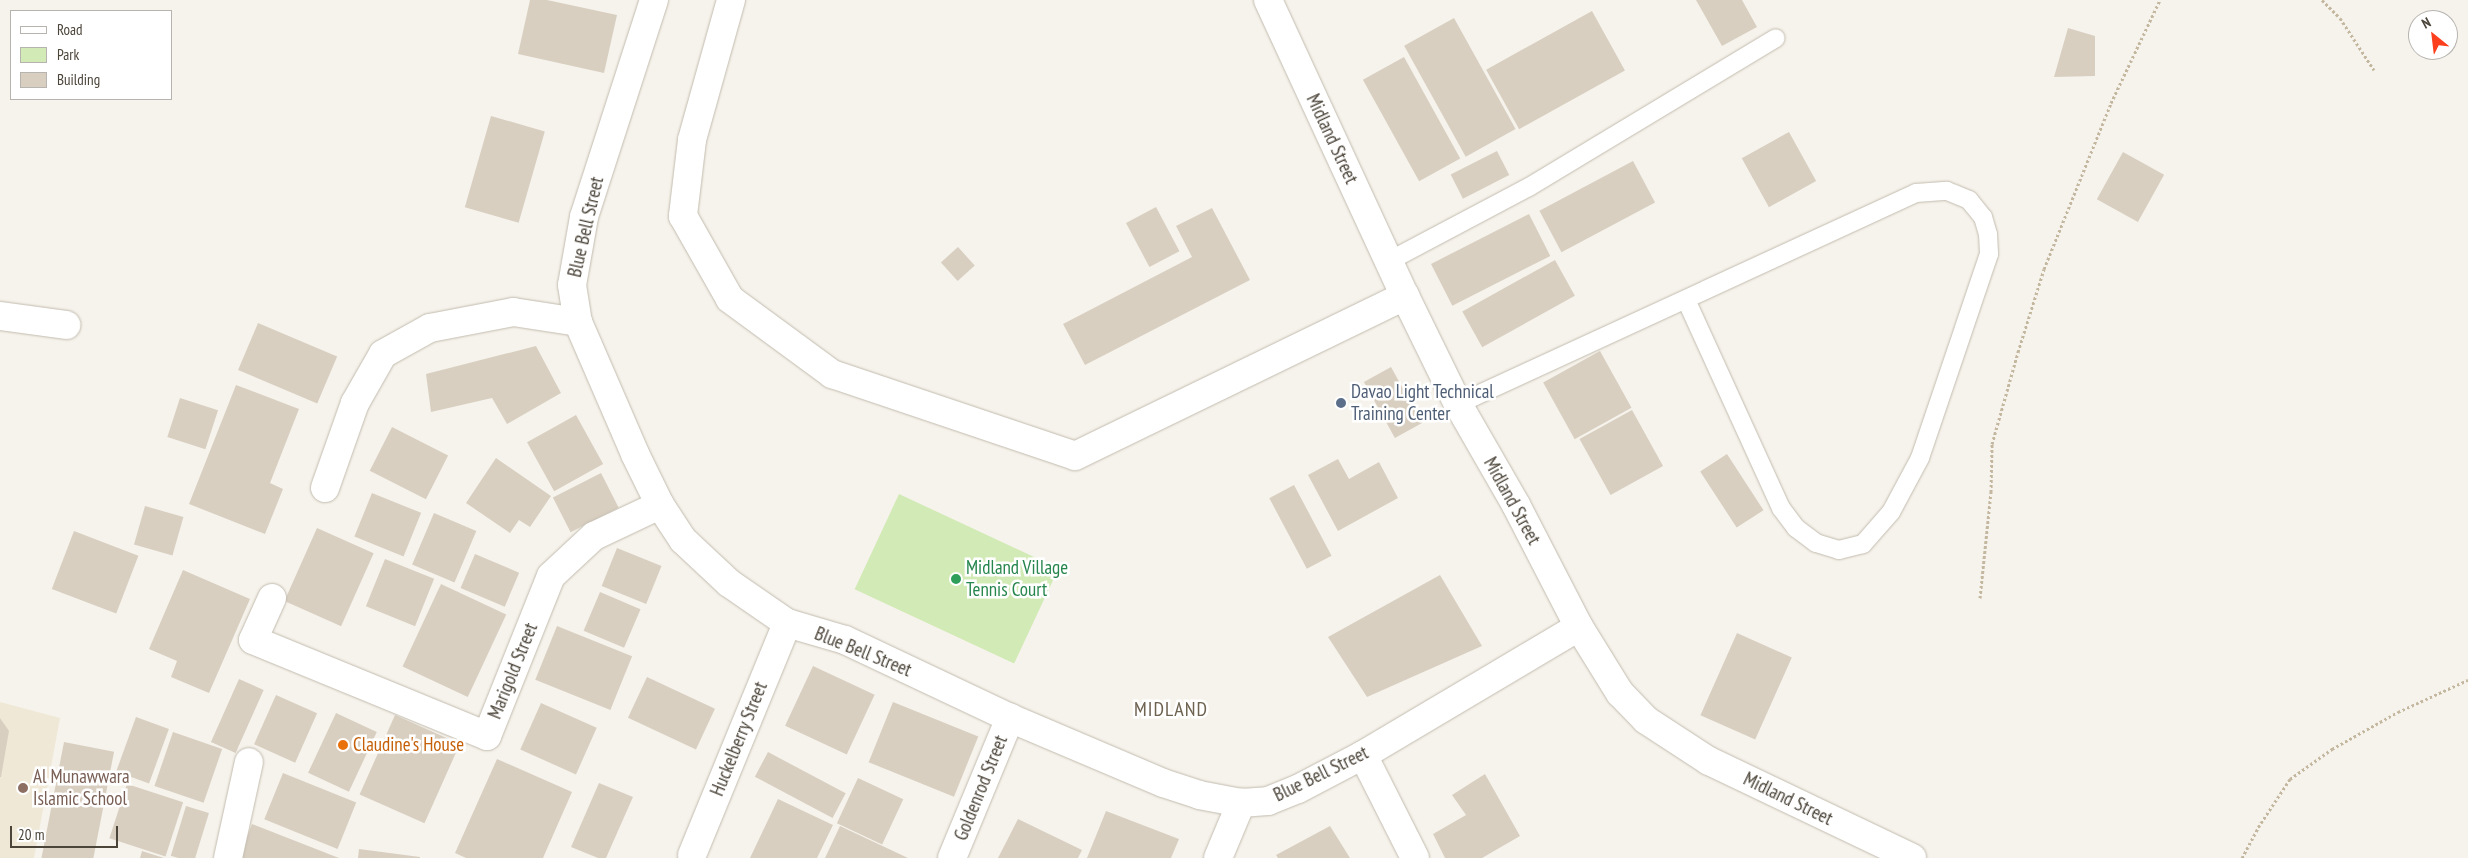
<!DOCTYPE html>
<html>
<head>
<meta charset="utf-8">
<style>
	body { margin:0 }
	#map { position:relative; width:2468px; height:858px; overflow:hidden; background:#f6f3ec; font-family:"PT Sans Narrow",sans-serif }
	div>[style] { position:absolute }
	.education>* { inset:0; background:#efe8d6 }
	.green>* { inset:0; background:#d2eab5; transform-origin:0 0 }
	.building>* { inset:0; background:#d8cfc1; transform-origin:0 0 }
	.path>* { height:3px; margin-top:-1.5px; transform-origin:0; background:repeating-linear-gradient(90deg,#c4b79f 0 2.5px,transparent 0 5px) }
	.roads { filter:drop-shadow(0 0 1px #c2bbae) drop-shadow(0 0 1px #c2bbae) }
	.lane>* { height:18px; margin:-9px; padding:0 9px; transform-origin:9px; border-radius:9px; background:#fff }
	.street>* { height:28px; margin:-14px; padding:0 14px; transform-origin:14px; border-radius:14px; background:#fff }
	.dots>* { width:14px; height:14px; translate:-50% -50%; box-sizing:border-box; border:2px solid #fff; border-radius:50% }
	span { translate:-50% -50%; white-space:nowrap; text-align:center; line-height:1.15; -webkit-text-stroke:5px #fff; paint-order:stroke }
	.street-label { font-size:19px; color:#4b4439 }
	.service-label { font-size:19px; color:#4e5e75 }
	.left { translate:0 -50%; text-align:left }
	.leisure-label { font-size:19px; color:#27864d }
	.food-label { font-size:19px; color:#c56008 }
	.education-label { font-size:19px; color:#785e54 }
	.neighbourhood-label { font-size:20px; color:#6e6250; letter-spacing:1px }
	.legend { position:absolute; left:10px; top:10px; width:162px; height:90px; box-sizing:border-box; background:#fff; border:1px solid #b7b4b0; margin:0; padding:6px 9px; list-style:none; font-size:15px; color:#4b4439 }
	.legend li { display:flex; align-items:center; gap:10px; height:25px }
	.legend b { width:25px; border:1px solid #b7b4b0 }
	.north { position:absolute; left:2408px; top:10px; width:50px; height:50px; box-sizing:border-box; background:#fff; border:1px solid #b7b4b0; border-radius:50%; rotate:331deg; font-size:14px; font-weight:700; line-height:20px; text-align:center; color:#4b4439 }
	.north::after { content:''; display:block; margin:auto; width:18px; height:22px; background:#fc3f1d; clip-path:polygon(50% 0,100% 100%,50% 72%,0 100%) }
	.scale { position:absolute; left:10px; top:826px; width:108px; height:22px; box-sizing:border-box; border:2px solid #4b4439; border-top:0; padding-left:6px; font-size:15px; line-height:18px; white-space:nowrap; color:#4b4439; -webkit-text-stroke:4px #fff; paint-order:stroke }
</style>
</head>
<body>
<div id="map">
	<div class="education">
		<i style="clip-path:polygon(0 702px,60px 718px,34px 858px,0 858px)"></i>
	</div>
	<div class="green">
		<i style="left:899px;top:494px;width:176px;height:105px;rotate:25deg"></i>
	</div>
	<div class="building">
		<i style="clip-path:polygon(530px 0,547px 0,617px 15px,604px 73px,518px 54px)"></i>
		<i style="clip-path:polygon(1696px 0,1742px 0,1757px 27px,1722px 46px)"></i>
		<i style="left:1592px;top:11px;width:68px;height:121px;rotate:61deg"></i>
		<i style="left:1454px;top:18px;width:127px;height:57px;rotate:61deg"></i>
		<i style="clip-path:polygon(2068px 28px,2095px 36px,2095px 76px,2054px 77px)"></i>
		<i style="left:1404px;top:57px;width:116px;height:47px;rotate:61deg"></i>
		<i style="left:491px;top:116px;width:56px;height:95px;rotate:16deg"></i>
		<i style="left:1789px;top:132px;width:56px;height:54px;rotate:61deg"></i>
		<i style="left:1497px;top:151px;width:27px;height:52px;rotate:63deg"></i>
		<i style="left:2123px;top:152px;width:47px;height:54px;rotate:29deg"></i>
		<i style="left:1633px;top:161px;width:47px;height:106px;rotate:62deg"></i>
		<i style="left:1156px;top:207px;width:50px;height:34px;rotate:62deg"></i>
		<i style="clip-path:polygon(1212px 208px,1250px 280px,1085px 365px,1063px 324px,1192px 257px,1176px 226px)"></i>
		<i style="left:1529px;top:214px;width:47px;height:110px;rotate:63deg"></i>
		<i style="left:958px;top:247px;width:25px;height:23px;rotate:48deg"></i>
		<i style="left:1555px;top:260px;width:41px;height:106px;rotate:61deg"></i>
		<i style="left:258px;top:323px;width:86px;height:51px;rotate:23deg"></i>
		<i style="clip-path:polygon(536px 346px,561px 393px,507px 424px,492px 398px,431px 412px,426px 374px)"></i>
		<i style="left:1600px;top:351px;width:65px;height:65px;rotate:61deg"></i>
		<i style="left:1391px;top:367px;width:64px;height:31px;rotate:61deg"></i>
		<i style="clip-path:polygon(236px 385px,299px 409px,270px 483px,283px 489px,265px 534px,189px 504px)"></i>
		<i style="left:180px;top:398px;width:40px;height:41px;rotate:18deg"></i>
		<i style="left:1632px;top:410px;width:64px;height:60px;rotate:61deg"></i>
		<i style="left:576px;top:415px;width:56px;height:56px;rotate:61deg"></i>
		<i style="left:392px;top:427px;width:63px;height:49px;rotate:27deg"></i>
		<i style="left:1727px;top:454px;width:67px;height:32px;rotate:57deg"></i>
		<i style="clip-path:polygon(496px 458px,551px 496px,530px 527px,519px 520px,510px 533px,466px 503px)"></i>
		<i style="clip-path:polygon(1338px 459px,1349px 479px,1379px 462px,1398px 498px,1338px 531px,1308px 475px)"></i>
		<i style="left:601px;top:473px;width:39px;height:54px;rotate:63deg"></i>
		<i style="left:1294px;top:485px;width:80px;height:28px;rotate:62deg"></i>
		<i style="left:372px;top:493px;width:53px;height:47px;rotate:22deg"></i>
		<i style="left:145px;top:506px;width:40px;height:40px;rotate:16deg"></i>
		<i style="left:434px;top:513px;width:46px;height:56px;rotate:23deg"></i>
		<i style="left:317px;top:528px;width:62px;height:80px;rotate:24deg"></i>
		<i style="left:74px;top:531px;width:69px;height:62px;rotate:21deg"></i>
		<i style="left:617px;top:548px;width:48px;height:41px;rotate:22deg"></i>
		<i style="left:475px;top:554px;width:48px;height:37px;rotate:23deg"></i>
		<i style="left:385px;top:559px;width:53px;height:51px;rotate:22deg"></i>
		<i style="clip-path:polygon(183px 570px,250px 599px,209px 693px,171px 677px,177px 661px,149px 649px)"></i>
		<i style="clip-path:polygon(1440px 575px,1482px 646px,1367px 697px,1328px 637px)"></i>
		<i style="left:441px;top:584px;width:72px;height:91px;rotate:25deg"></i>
		<i style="left:600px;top:592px;width:44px;height:42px;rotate:23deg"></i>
		<i style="left:557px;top:626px;width:81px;height:58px;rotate:22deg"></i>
		<i style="left:1737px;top:633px;width:60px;height:90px;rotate:24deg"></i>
		<i style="left:813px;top:666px;width:68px;height:66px;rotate:25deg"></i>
		<i style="left:647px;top:677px;width:75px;height:45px;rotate:25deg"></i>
		<i style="left:239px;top:679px;width:27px;height:69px;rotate:24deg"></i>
		<i style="left:276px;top:695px;width:45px;height:54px;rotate:24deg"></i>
		<i style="left:893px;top:702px;width:92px;height:65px;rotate:22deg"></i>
		<i style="left:541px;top:703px;width:61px;height:51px;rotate:24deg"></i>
		<i style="left:336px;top:713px;width:45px;height:66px;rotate:25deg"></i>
		<i style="left:395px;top:715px;width:71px;height:87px;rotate:24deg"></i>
		<i style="left:136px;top:717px;width:35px;height:58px;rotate:20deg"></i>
		<i style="clip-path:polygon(0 718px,9px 731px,1px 777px,0 777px)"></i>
		<i style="left:173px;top:732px;width:52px;height:57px;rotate:19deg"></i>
		<i style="left:64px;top:742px;width:51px;height:118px;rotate:11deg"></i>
		<i style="left:768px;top:752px;width:88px;height:28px;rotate:28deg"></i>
		<i style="clip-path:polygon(497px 759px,572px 792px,543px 858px,466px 858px,455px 853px)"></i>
		<i style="left:283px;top:773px;width:79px;height:50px;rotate:22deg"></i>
		<i style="clip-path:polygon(1485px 774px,1520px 836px,1482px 858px,1445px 858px,1433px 834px,1466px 815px,1452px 795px)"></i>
		<i style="left:858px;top:778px;width:50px;height:50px;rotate:25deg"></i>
		<i style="clip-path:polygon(599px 783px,633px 797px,606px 858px,598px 858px,571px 847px)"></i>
		<i style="left:127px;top:784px;width:59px;height:57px;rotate:18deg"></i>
		<i style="clip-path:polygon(778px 799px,833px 825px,817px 858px,750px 858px)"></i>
		<i style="left:186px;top:806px;width:24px;height:52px;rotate:17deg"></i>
		<i style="clip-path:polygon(1106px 811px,1179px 839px,1171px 858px,1087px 858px)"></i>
		<i style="clip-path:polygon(1018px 819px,1082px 850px,1078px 858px,998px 858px)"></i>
		<i style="clip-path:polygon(252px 824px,339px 858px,239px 858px)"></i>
		<i style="clip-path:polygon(840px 826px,908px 858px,825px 858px)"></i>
		<i style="clip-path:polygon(1330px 826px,1350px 858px,1278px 858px,1276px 855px)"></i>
		<i style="clip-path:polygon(359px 849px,420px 857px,420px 858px,358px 858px)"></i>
		<i style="clip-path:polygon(142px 851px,164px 858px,140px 858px)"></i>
	</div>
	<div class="path">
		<i style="left:2322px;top:0;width:25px;rotate:45deg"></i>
		<i style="left:2340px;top:18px;width:62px;rotate:56.8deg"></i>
		<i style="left:1980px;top:598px;width:107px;rotate:-84.1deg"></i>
		<i style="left:1991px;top:492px;width:48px;rotate:-88.8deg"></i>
		<i style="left:1992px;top:444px;width:96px;rotate:-74.2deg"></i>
		<i style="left:2018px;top:352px;width:87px;rotate:-72.6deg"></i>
		<i style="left:2044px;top:269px;width:179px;rotate:-68deg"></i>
		<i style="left:2111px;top:103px;width:114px;rotate:-64.6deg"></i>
		<i style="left:2242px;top:858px;width:40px;rotate:-62deg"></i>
		<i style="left:2261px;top:823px;width:53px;rotate:-56.6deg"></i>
		<i style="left:2290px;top:779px;width:52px;rotate:-35.5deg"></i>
		<i style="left:2332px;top:749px;width:76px;rotate:-29.3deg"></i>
		<i style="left:2398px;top:712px;width:77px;rotate:-24.6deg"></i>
	</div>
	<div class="roads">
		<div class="lane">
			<i style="left:1389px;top:261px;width:158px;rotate:-27.9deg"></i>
			<i style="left:1529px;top:187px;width:288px;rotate:-31.1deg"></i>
			<i style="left:1458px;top:404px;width:504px;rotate:-24.74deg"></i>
			<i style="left:1916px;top:193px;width:31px;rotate:-4deg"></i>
			<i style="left:1947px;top:191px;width:24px;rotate:22deg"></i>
			<i style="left:1969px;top:200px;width:22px;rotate:51deg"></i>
			<i style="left:1983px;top:217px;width:18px;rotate:74deg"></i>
			<i style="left:1988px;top:234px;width:20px;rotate:87deg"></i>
			<i style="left:1989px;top:254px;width:215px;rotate:108.7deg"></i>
			<i style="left:1920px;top:458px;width:61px;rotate:118.2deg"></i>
			<i style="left:1891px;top:512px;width:43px;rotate:131.2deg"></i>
			<i style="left:1863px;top:544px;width:25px;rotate:166deg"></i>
			<i style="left:1839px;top:550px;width:24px;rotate:-163deg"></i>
			<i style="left:1816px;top:543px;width:25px;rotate:-143deg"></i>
			<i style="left:1796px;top:528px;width:25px;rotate:-127deg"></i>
			<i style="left:1781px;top:508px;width:229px;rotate:-114.5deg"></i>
		</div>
		<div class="street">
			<i style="left:654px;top:0;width:228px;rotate:107.9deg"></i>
			<i style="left:584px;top:217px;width:69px;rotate:100deg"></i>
			<i style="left:572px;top:285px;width:37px;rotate:81deg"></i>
			<i style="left:578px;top:322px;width:144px;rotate:66.6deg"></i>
			<i style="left:635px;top:454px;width:57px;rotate:63.9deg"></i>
			<i style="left:660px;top:505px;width:42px;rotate:56.7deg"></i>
			<i style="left:683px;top:540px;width:63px;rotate:43.1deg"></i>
			<i style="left:729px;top:583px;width:70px;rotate:34.6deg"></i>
			<i style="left:787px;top:623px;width:60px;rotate:16.3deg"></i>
			<i style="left:845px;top:640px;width:183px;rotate:25.3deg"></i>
			<i style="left:1010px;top:718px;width:166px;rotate:23deg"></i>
			<i style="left:1163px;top:783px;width:38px;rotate:18deg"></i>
			<i style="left:1199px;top:795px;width:43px;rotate:10.8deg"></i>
			<i style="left:1241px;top:803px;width:27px;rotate:-4deg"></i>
			<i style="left:1268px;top:801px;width:32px;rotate:-22deg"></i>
			<i style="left:1298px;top:789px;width:73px;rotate:-27.6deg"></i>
			<i style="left:1363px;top:755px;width:251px;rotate:-30.7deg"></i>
			<i style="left:731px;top:0;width:145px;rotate:105.6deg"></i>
			<i style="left:692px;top:140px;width:77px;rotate:96.8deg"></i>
			<i style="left:683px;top:216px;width:95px;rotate:60.5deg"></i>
			<i style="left:730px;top:299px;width:127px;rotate:36.3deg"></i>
			<i style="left:832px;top:374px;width:256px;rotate:18.6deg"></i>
			<i style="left:1075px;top:456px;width:367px;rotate:-25.9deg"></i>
			<i style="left:1268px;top:0;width:326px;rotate:65.2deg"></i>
			<i style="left:1405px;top:296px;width:120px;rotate:63.9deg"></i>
			<i style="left:1458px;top:404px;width:116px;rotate:60.1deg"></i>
			<i style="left:1516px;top:505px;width:137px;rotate:62.7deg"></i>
			<i style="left:1579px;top:627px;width:78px;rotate:58.2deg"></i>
			<i style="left:1620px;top:693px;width:37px;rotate:46deg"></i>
			<i style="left:1646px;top:720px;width:75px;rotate:33.1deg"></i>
			<i style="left:1709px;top:761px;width:225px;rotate:25.5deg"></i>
			<i style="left:0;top:316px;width:67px;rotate:7.8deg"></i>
			<i style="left:325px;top:488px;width:90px;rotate:-70.6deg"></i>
			<i style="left:355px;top:403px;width:56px;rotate:-60.3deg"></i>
			<i style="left:383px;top:354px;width:54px;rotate:-29deg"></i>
			<i style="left:430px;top:328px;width:85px;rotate:-10.9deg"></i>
			<i style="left:513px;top:312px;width:66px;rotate:8.7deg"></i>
			<i style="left:272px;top:598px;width:46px;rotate:114.3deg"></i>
			<i style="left:253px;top:640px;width:253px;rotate:22.3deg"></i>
			<i style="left:487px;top:736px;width:172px;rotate:-68.2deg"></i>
			<i style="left:551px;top:576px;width:59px;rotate:-42.9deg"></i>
			<i style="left:594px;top:536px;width:73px;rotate:-25.2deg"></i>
			<i style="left:1363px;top:755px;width:115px;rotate:63.2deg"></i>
			<i style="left:692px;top:855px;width:251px;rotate:-67.7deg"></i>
			<i style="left:228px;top:858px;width:98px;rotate:-77.7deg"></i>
			<i style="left:952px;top:858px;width:152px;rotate:-67.5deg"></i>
			<i style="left:1218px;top:858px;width:60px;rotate:-67.3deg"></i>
		</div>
	</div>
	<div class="dots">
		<i style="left:1341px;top:403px;background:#5c6f8a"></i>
		<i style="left:956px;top:579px;background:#2e9e5b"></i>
		<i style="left:343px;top:745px;background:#e8710a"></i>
		<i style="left:23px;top:788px;background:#8d6e63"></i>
	</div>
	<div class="street-label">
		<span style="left:1332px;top:139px;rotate:65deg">Midland Street</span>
		<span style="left:586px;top:227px;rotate:-77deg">Blue Bell Street</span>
		<span style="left:1512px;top:501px;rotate:61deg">Midland Street</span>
		<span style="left:863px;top:652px;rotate:22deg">Blue Bell Street</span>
		<span style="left:513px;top:671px;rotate:-68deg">Marigold Street</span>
		<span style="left:739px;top:739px;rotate:-68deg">Huckelberry Street</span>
		<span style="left:1321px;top:774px;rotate:-26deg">Blue Bell Street</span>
		<span style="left:981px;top:788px;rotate:-68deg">Goldenrod Street</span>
		<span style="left:1788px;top:799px;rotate:26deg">Midland Street</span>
	</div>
	<div class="service-label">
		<span class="left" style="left:1351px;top:403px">Davao Light Technical<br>Training Center</span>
	</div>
	<div class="leisure-label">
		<span class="left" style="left:966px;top:579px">Midland Village<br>Tennis Court</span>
	</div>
	<div class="food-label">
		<span class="left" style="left:353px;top:745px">Claudine's House</span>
	</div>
	<div class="education-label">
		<span class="left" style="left:33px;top:788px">Al Munawwara<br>Islamic School</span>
	</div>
	<div class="neighbourhood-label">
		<span style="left:1171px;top:709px">MIDLAND</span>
	</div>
	<ul class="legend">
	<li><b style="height:6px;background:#fff"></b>Road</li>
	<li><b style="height:14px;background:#d2eab5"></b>Park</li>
	<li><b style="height:14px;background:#d8cfc1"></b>Building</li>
	</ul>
	<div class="north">N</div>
	<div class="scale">20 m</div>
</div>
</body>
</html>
